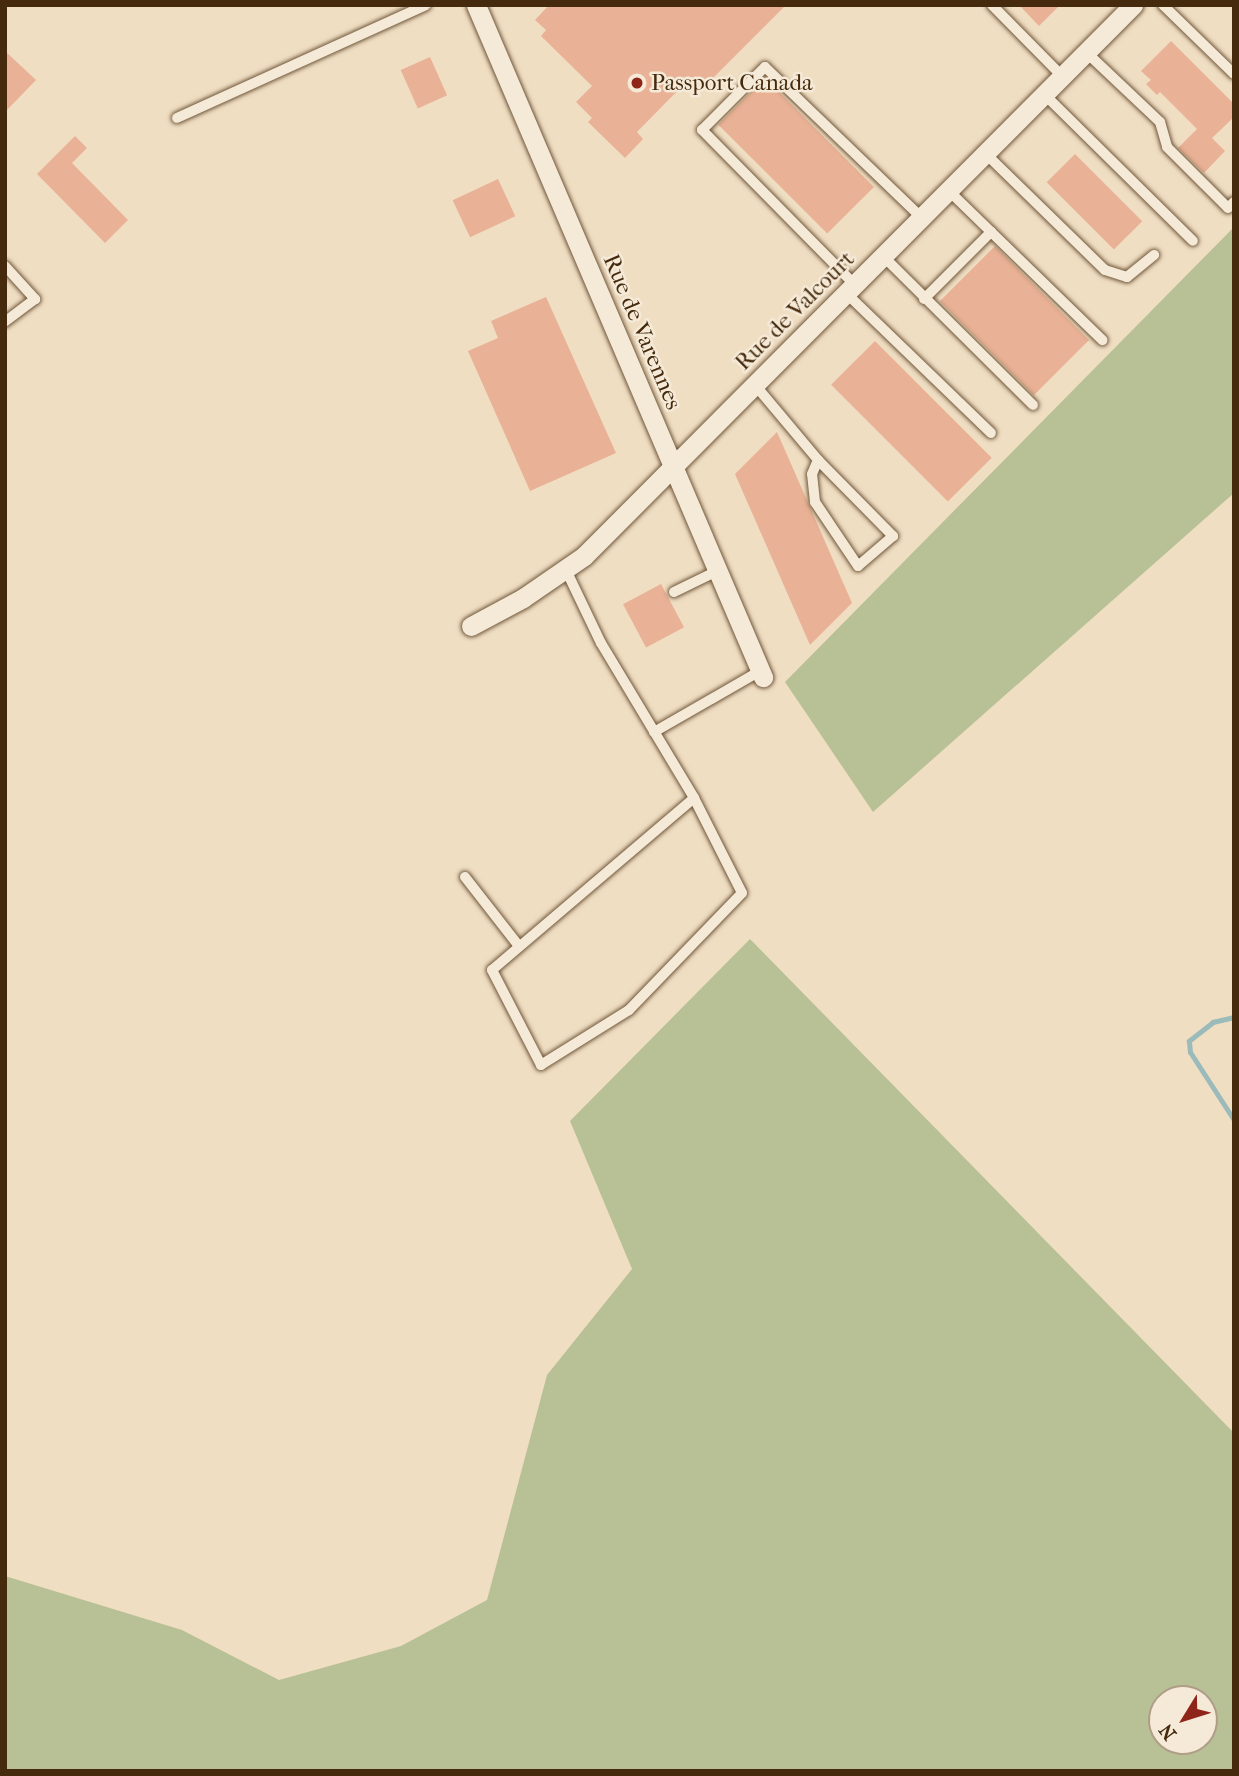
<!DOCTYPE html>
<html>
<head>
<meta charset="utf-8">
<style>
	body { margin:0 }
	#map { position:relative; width:1239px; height:1776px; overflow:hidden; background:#f0dec3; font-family:"IM FELL French Canon",serif }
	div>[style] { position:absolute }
	.green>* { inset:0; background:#b8c195 }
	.stream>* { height:5px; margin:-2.5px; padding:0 2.5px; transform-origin:2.5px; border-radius:2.5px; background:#9bbbba }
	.building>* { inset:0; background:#e9b195; transform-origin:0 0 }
	.roads { filter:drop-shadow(0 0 2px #70573a) drop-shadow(0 0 2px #70573a) }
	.lane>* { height:10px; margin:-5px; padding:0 5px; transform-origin:5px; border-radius:5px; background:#f5ead8 }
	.street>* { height:19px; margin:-9.5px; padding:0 9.5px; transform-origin:9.5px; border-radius:9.5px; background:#f5ead8 }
	.dots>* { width:19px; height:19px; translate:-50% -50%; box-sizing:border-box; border:4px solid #f5ead8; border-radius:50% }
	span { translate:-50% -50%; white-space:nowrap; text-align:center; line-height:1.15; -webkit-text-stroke:5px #f5ead8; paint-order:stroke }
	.poi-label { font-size:23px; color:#462a0d }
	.left { translate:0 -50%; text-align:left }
	.street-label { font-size:23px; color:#462a0d }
	.frame { position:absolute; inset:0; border:7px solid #462a0d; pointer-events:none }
	.north { position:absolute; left:1148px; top:1685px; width:70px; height:70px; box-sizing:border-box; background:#f5ead8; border:2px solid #af9d87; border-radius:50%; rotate:232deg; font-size:19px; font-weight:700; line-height:28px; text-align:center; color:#462a0d }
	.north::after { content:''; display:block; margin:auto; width:24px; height:32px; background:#8f2418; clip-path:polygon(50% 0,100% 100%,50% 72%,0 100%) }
</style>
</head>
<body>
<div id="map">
	<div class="green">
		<i style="clip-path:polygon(1234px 227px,1234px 493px,873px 812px,785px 682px)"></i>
		<i style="clip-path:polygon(evenodd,750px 939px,1234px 1433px,1234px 1771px,5px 1771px,5px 1576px,182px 1630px,279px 1680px,401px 1646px,487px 1600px,547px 1375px,632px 1269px,570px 1121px,750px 939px,1162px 1699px,1204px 1699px,1204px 1741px,1162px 1741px,1162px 1699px)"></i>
	</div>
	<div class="stream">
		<i style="left:1234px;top:1017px;width:22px;rotate:167deg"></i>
		<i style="left:1213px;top:1022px;width:31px;rotate:142deg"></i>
		<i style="left:1189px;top:1041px;width:11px;rotate:85deg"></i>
		<i style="left:1190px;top:1052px;width:81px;rotate:57.1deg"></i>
	</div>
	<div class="building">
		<i style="clip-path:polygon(549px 5px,786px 5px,700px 91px,688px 80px,637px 132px,643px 139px,625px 158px,588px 122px,592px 118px,576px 102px,592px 86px,541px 36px,546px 30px,535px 20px)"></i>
		<i style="clip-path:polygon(1019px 5px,1060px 5px,1039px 26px)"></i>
		<i style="clip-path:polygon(1171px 41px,1234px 104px,1234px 117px,1212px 138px,1225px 151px,1204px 173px,1178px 148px,1197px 129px,1160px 92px,1157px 95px,1146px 84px,1151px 80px,1141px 71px)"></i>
		<i style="clip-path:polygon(5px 51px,36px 80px,5px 112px)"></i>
		<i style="left:430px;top:57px;width:42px;height:32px;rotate:66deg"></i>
		<i style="left:765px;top:78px;width:154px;height:66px;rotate:45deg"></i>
		<i style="clip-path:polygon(75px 136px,87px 148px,72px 163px,128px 220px,105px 243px,37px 174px)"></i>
		<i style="left:1075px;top:154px;width:95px;height:40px;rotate:45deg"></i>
		<i style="left:498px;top:179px;width:41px;height:50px;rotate:65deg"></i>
		<i style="left:995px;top:246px;width:133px;height:78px;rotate:45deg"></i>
		<i style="clip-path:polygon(546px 297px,616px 453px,530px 491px,468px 351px,498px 338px,491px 321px)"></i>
		<i style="left:875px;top:341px;width:165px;height:62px;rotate:45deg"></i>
		<i style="clip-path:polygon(777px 432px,852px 603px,810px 645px,735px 474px)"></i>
		<i style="left:661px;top:584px;width:49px;height:43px;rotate:62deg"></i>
	</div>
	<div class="roads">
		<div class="lane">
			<i style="left:992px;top:5px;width:100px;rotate:45.4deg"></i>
			<i style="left:1163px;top:5px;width:99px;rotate:44.2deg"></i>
			<i style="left:1086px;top:52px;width:102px;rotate:43.4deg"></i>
			<i style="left:1160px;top:122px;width:26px;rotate:74deg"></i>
			<i style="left:1167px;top:147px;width:86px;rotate:45deg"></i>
			<i style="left:1228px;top:208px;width:8px;rotate:-45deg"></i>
			<i style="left:1044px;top:94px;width:209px;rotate:44.6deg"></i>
			<i style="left:177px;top:118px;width:273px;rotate:-24.4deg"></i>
			<i style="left:986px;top:154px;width:166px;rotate:44.3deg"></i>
			<i style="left:1105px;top:270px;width:23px;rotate:18deg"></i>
			<i style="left:1127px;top:277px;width:35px;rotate:-39deg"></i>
			<i style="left:949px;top:191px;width:214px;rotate:44.2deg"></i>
			<i style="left:884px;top:257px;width:210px;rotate:44.8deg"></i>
			<i style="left:5px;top:266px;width:45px;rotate:47.7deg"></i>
			<i style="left:35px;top:299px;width:38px;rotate:143deg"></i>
			<i style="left:855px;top:285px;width:218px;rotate:-134.6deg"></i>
			<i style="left:702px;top:130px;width:89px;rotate:-45deg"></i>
			<i style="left:765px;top:67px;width:218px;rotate:43.9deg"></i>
			<i style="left:847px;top:294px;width:200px;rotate:44deg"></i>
			<i style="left:924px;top:299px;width:95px;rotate:-45deg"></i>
			<i style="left:756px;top:386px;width:97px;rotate:50deg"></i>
			<i style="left:818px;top:460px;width:107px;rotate:45.4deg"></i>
			<i style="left:893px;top:536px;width:46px;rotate:139.4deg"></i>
			<i style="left:858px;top:566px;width:77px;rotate:-123.9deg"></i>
			<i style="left:815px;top:502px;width:28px;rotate:-96deg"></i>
			<i style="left:812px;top:474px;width:15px;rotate:-67deg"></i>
			<i style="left:566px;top:570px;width:81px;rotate:64.4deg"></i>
			<i style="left:601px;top:643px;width:181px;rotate:59deg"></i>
			<i style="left:694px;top:798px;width:106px;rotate:63.2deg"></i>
			<i style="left:742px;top:893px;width:163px;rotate:134deg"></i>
			<i style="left:629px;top:1010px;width:104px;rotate:148deg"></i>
			<i style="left:541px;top:1065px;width:107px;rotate:-117.3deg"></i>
			<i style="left:492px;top:970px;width:265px;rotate:-40.4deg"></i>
			<i style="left:674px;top:592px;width:48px;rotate:-26deg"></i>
			<i style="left:654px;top:732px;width:122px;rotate:-29.9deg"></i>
			<i style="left:465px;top:877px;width:88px;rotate:52deg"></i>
		</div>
		<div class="street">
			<i style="left:476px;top:5px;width:731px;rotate:66.87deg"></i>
			<i style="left:471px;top:626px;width:59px;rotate:-28.3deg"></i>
			<i style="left:523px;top:598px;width:74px;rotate:-34.5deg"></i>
			<i style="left:584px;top:556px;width:778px;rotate:-45.1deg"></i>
		</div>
	</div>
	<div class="dots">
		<i style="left:637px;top:83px;background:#8f2418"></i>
	</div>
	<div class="poi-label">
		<span class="left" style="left:651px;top:83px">Passport Canada</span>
	</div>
	<div class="street-label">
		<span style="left:795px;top:311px;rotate:-45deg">Rue de Valcourt</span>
		<span style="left:642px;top:332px;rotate:67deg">Rue de Varennes</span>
	</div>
	<div class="frame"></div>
	<div class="north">N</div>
</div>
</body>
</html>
